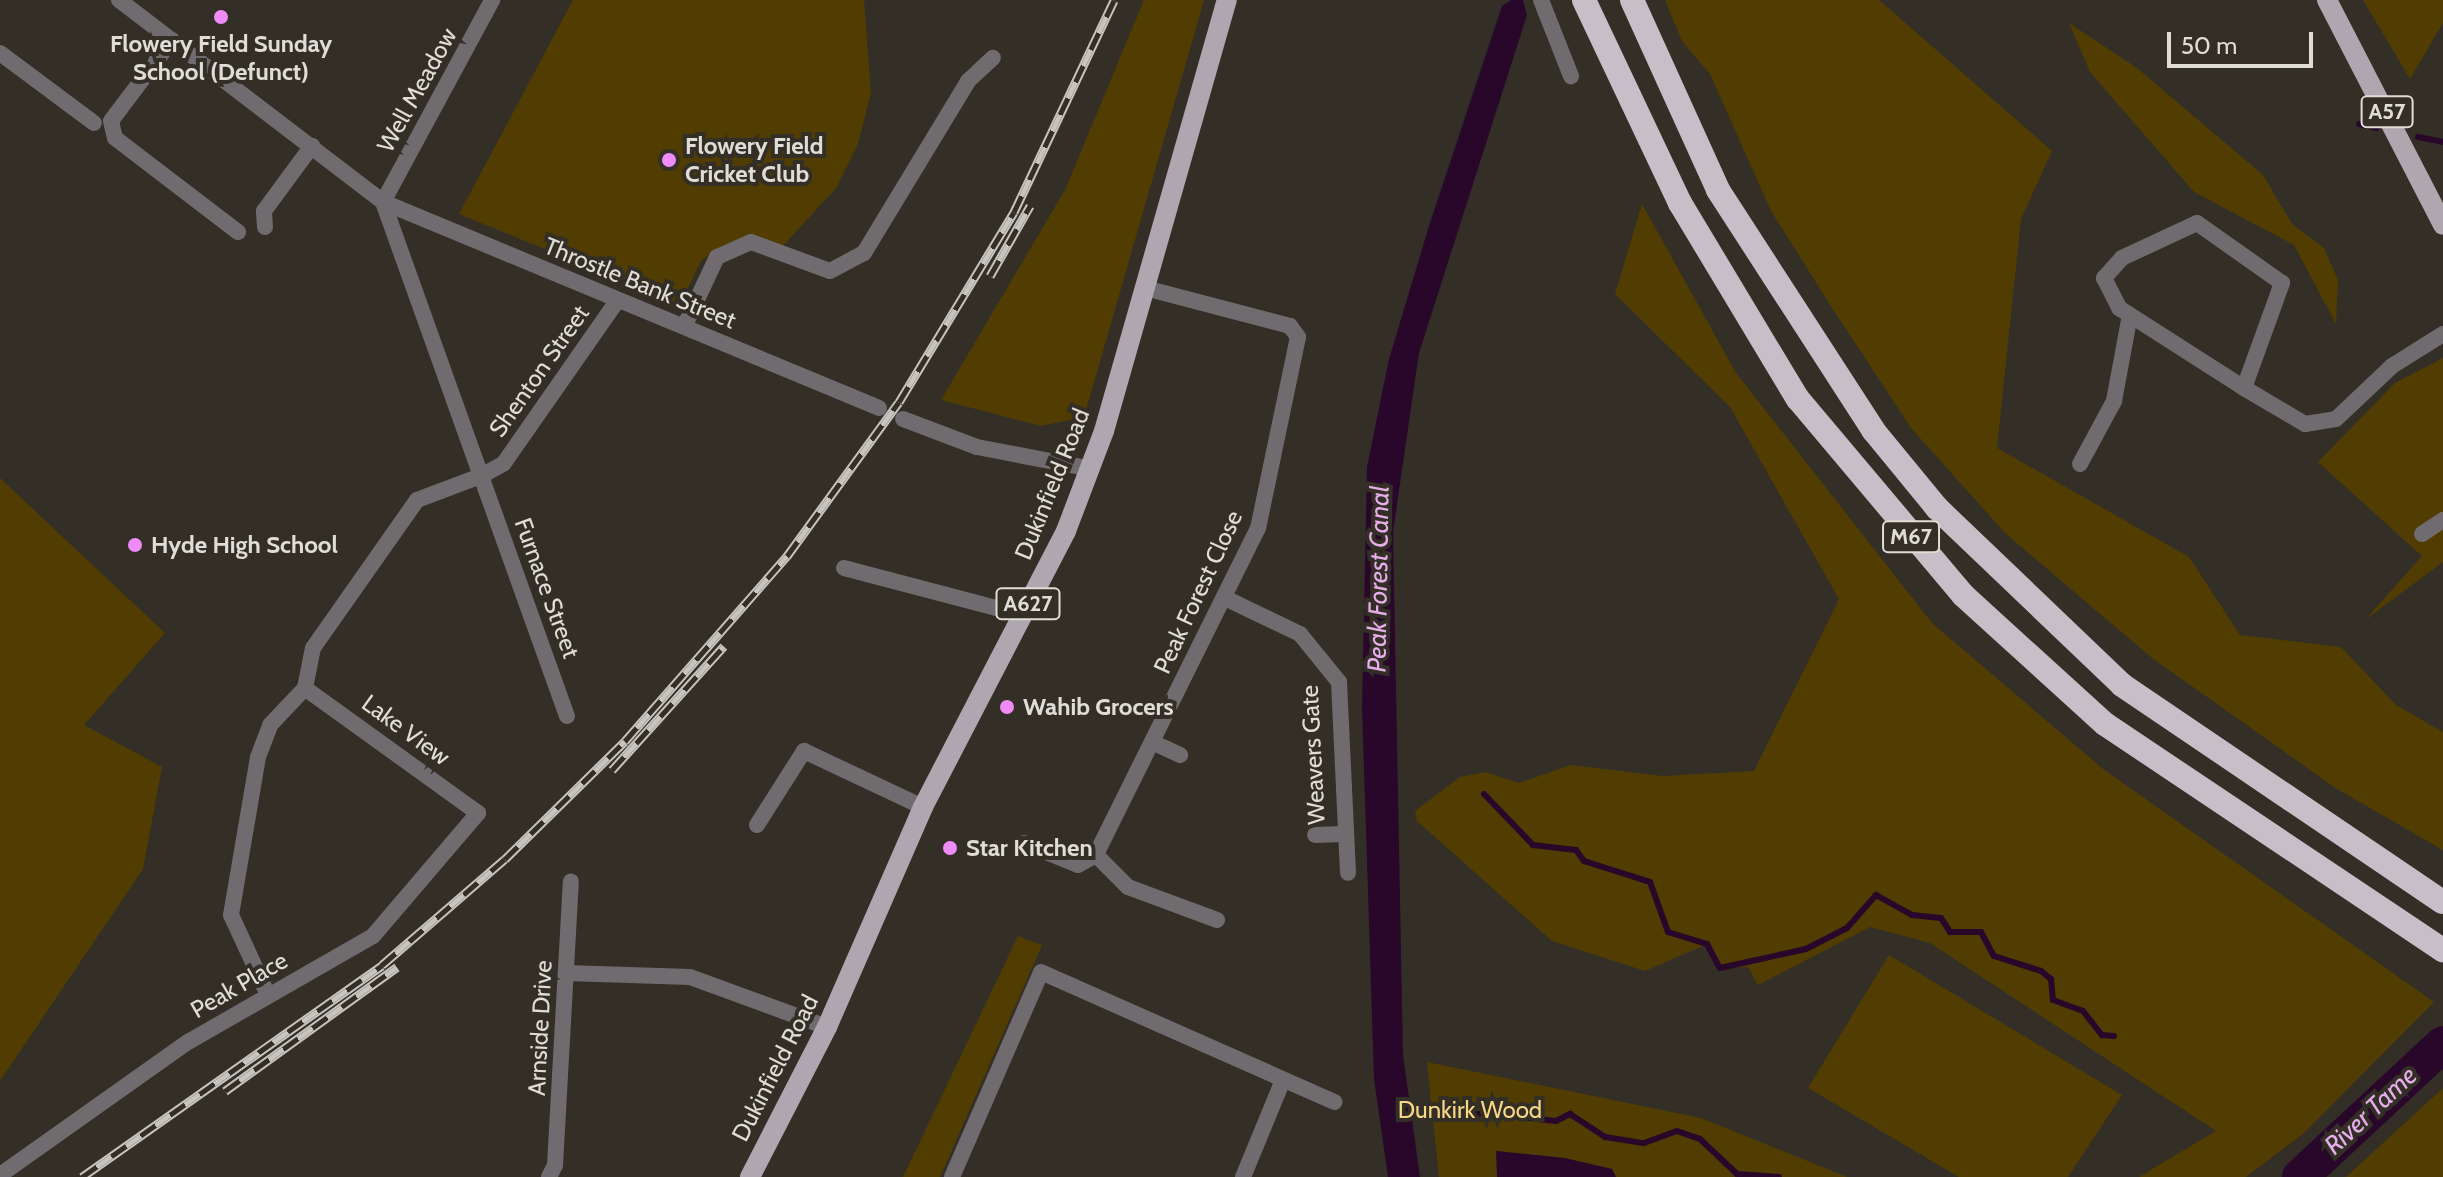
<!DOCTYPE html>
<html>
<head>
<meta charset="utf-8">
<style>
	body { margin:0 }
	#map { position:relative; width:2443px; height:1177px; overflow:hidden; background:#332f26; font-family:Cabin,sans-serif }
	div>[style] { position:absolute }
	.green>* { inset:0; background:#513d02 }
	.water>* { inset:0; background:#28072b }
	.stream>* { height:6px; margin:-3px; padding:0 3px; transform-origin:3px; border-radius:3px; background:#28072b }
	.river>* { height:36px; margin:-18px; padding:0 18px; transform-origin:18px; border-radius:18px; background:#28072b }
	.street>* { height:16px; margin:-8px; padding:0 8px; transform-origin:8px; border-radius:8px; background:#6f6b6f }
	.primary>* { height:20px; margin:-10px; padding:0 10px; transform-origin:10px; border-radius:10px; background:#aea7af }
	.highway>* { height:24px; margin:-12px; padding:0 12px; transform-origin:12px; border-radius:12px; background:#c7bec8 }
	.rail>* { height:9px; margin-top:-4.5px; transform-origin:0; background:repeating-linear-gradient(90deg,#332f26 0 18px,#c7c3bd 0 36px); box-sizing:border-box; border-block:2px solid #c7c3bd }
	.dots>* { width:22px; height:22px; translate:-50% -50%; box-sizing:border-box; border:4px solid #332f26; border-radius:50% }
	span { translate:-50% -50%; white-space:nowrap; text-align:center; line-height:1.15; -webkit-text-stroke:8px #332f26; paint-order:stroke }
	.shield-label span { padding:2px 6px; background:#332f26; border:2px solid; border-radius:6px; -webkit-text-stroke-width:0 }
	.shield-label { font-size:22px; color:#e0ddd7; font-weight:700 }
	.poi-label { font-size:24px; color:#e0ddd7; font-weight:700 }
	.left { translate:0 -50%; text-align:left }
	.street-label { font-size:24px; color:#e0ddd7 }
	.park-label { font-size:24px; color:#f8d786 }
	.water-label { font-size:26px; color:#e8aeec; font-style:italic }
	.scale { position:absolute; left:2167px; top:32px; width:146px; height:36px; box-sizing:border-box; border:4px solid #e0ddd7; border-top:0; padding-left:10px; font-size:24px; line-height:28px; white-space:nowrap; color:#e0ddd7; -webkit-text-stroke:6px #332f26; paint-order:stroke }
</style>
</head>
<body>
<div id="map">
	<div class="green">
		<i style="clip-path:polygon(573px 0,864px 0,871px 93px,858px 144px,837px 187px,781px 248px,739px 240px,723px 245px,701px 261px,680px 304px,459px 214px)"></i>
		<i style="clip-path:polygon(1144px 0,1204px 0,1084px 417px,1041px 426px,941px 400px,1065px 190px)"></i>
		<i style="clip-path:polygon(1665px 0,1879px 0,2052px 151px,2021px 219px,1997px 448px,2189px 557px,2240px 635px,2341px 647px,2396px 705px,2443px 732px,2443px 850px,2337px 789px,2152px 658px,2005px 533px,1911px 428px,1836px 314px,1771px 211px,1710px 74px,1682px 41px)"></i>
		<i style="clip-path:polygon(2363px 0,2443px 0,2443px 23px,2410px 79px)"></i>
		<i style="clip-path:polygon(2069px 23px,2137px 68px,2263px 175px,2292px 224px,2324px 248px,2338px 280px,2336px 324px,2294px 245px,2194px 192px,2090px 72px)"></i>
		<i style="clip-path:polygon(1642px 204px,1736px 373px,1932px 623px,2103px 769px,2434px 1002px,2304px 1133px,2246px 1177px,2139px 1177px,2216px 1131px,1930px 943px,1870px 927px,1758px 985px,1748px 967px,1720px 968px,1707px 944px,1645px 971px,1552px 941px,1417px 821px,1415px 811px,1460px 777px,1485px 772px,1519px 783px,1571px 765px,1663px 776px,1754px 771px,1839px 599px,1730px 407px,1615px 294px)"></i>
		<i style="clip-path:polygon(2443px 358px,2443px 562px,2365px 620px,2422px 556px,2318px 462px,2395px 383px)"></i>
		<i style="clip-path:polygon(0 478px,165px 633px,84px 725px,162px 767px,143px 869px,0 1081px)"></i>
		<i style="clip-path:polygon(1018px 936px,1042px 945px,940px 1177px,903px 1177px)"></i>
		<i style="clip-path:polygon(1889px 955px,2122px 1095px,2068px 1177px,1959px 1177px,1808px 1088px)"></i>
		<i style="clip-path:polygon(1427px 1062px,1701px 1118px,1847px 1177px,1616px 1177px,1612px 1169px,1497px 1151px,1497px 1177px,1439px 1177px)"></i>
		<i style="clip-path:polygon(2443px 1088px,2443px 1177px,2346px 1177px)"></i>
	</div>
	<div class="water">
		<i style="clip-path:polygon(1511px 0,1523px 0,1527px 15px,1419px 353px,1393px 532px,1403px 1055px,1420px 1177px,1388px 1177px,1374px 1079px,1362px 707px,1367px 467px,1389px 359px,1429px 226px,1502px 6px)"></i>
		<i style="clip-path:polygon(1496px 1151px,1565px 1158px,1612px 1169px,1616px 1177px,1497px 1177px)"></i>
	</div>
	<div class="stream">
		<i style="left:2359px;top:124px;width:18px;rotate:13deg"></i>
		<i style="left:2418px;top:137px;width:25px;rotate:11deg"></i>
		<i style="left:1484px;top:794px;width:71px;rotate:46.1deg"></i>
		<i style="left:1533px;top:845px;width:43px;rotate:6.6deg"></i>
		<i style="left:1576px;top:850px;width:14px;rotate:54deg"></i>
		<i style="left:1584px;top:861px;width:69px;rotate:17.7deg"></i>
		<i style="left:1650px;top:882px;width:53px;rotate:70.2deg"></i>
		<i style="left:1668px;top:932px;width:41px;rotate:17.1deg"></i>
		<i style="left:1707px;top:944px;width:27px;rotate:62deg"></i>
		<i style="left:1720px;top:968px;width:88px;rotate:-12.5deg"></i>
		<i style="left:1806px;top:949px;width:46px;rotate:-27.1deg"></i>
		<i style="left:1847px;top:928px;width:44px;rotate:-48.7deg"></i>
		<i style="left:1876px;top:895px;width:41px;rotate:29.1deg"></i>
		<i style="left:1912px;top:915px;width:29px;rotate:6deg"></i>
		<i style="left:1941px;top:918px;width:17px;rotate:57deg"></i>
		<i style="left:1950px;top:932px;width:31px"></i>
		<i style="left:1981px;top:932px;width:27px;rotate:62deg"></i>
		<i style="left:1994px;top:956px;width:49px;rotate:17.7deg"></i>
		<i style="left:2041px;top:971px;width:13px;rotate:39deg"></i>
		<i style="left:2051px;top:979px;width:21px;rotate:85deg"></i>
		<i style="left:2053px;top:1000px;width:32px;rotate:20deg"></i>
		<i style="left:2083px;top:1011px;width:31px;rotate:52deg"></i>
		<i style="left:2102px;top:1035px;width:12px;rotate:5deg"></i>
		<i style="left:1446px;top:1119px;width:37px;rotate:-9deg"></i>
		<i style="left:1483px;top:1113px;width:73px;rotate:6.3deg"></i>
		<i style="left:1556px;top:1121px;width:16px;rotate:-27deg"></i>
		<i style="left:1570px;top:1114px;width:42px;rotate:33.3deg"></i>
		<i style="left:1605px;top:1137px;width:39px;rotate:9deg"></i>
		<i style="left:1644px;top:1143px;width:35px;rotate:-20deg"></i>
		<i style="left:1677px;top:1131px;width:24px;rotate:19deg"></i>
		<i style="left:1700px;top:1139px;width:51px;rotate:43.4deg"></i>
		<i style="left:1737px;top:1174px;width:42px;rotate:4.1deg"></i>
	</div>
	<div class="river">
		<i style="left:2300px;top:1177px;width:195px;rotate:-42.9deg"></i>
	</div>
	<div class="street">
		<i style="left:119px;top:0;width:332px;rotate:37.4deg"></i>
		<i style="left:383px;top:202px;width:537px;rotate:22.55deg"></i>
		<i style="left:1541px;top:0;width:82px;rotate:68.5deg"></i>
		<i style="left:172px;top:40px;width:101px;rotate:127deg"></i>
		<i style="left:111px;top:121px;width:17px;rotate:77deg"></i>
		<i style="left:115px;top:138px;width:155px;rotate:37.4deg"></i>
		<i style="left:0;top:53px;width:117px;rotate:36.7deg"></i>
		<i style="left:383px;top:202px;width:291px;rotate:70.3deg"></i>
		<i style="left:481px;top:476px;width:26px;rotate:-29deg"></i>
		<i style="left:504px;top:463px;width:198px;rotate:-55.1deg"></i>
		<i style="left:383px;top:202px;width:230px;rotate:-61.6deg"></i>
		<i style="left:265px;top:227px;width:16px;rotate:-94deg"></i>
		<i style="left:264px;top:211px;width:81px;rotate:-53.6deg"></i>
		<i style="left:1145px;top:288px;width:150px;rotate:14.7deg"></i>
		<i style="left:1290px;top:326px;width:14px;rotate:54deg"></i>
		<i style="left:1298px;top:337px;width:195px;rotate:101.8deg"></i>
		<i style="left:1258px;top:528px;width:365px;rotate:116.4deg"></i>
		<i style="left:1096px;top:855px;width:45px;rotate:45deg"></i>
		<i style="left:1128px;top:887px;width:95px;rotate:20.3deg"></i>
		<i style="left:685px;top:325px;width:75px;rotate:-64.8deg"></i>
		<i style="left:717px;top:257px;width:37px;rotate:-24deg"></i>
		<i style="left:751px;top:242px;width:84px;rotate:20.2deg"></i>
		<i style="left:830px;top:271px;width:38px;rotate:-28deg"></i>
		<i style="left:864px;top:253px;width:201px;rotate:-58.8deg"></i>
		<i style="left:968px;top:81px;width:34px;rotate:-43deg"></i>
		<i style="left:2244px;top:388px;width:112px;rotate:-70.1deg"></i>
		<i style="left:2282px;top:283px;width:104px;rotate:-144.8deg"></i>
		<i style="left:2197px;top:223px;width:83px;rotate:155deg"></i>
		<i style="left:2122px;top:258px;width:27px;rotate:132deg"></i>
		<i style="left:2104px;top:278px;width:34px;rotate:63deg"></i>
		<i style="left:2119px;top:308px;width:148px;rotate:32.6deg"></i>
		<i style="left:2244px;top:388px;width:71px;rotate:30.5deg"></i>
		<i style="left:2305px;top:424px;width:31px;rotate:-9deg"></i>
		<i style="left:2336px;top:419px;width:77px;rotate:-43.4deg"></i>
		<i style="left:2392px;top:366px;width:60px;rotate:-32.1deg"></i>
		<i style="left:903px;top:419px;width:79px;rotate:20.7deg"></i>
		<i style="left:977px;top:447px;width:116px;rotate:10.9deg"></i>
		<i style="left:2080px;top:464px;width:72px;rotate:-61.6deg"></i>
		<i style="left:2114px;top:401px;width:87px;rotate:-79.5deg"></i>
		<i style="left:2422px;top:534px;width:25px;rotate:-34deg"></i>
		<i style="left:844px;top:568px;width:185px;rotate:14.7deg"></i>
		<i style="left:1225px;top:598px;width:83px;rotate:25.6deg"></i>
		<i style="left:1300px;top:634px;width:62px;rotate:50.9deg"></i>
		<i style="left:1339px;top:682px;width:191px;rotate:87.3deg"></i>
		<i style="left:1152px;top:742px;width:31px;rotate:25deg"></i>
		<i style="left:757px;top:825px;width:88px;rotate:-57.6deg"></i>
		<i style="left:804px;top:751px;width:132px;rotate:25.2deg"></i>
		<i style="left:1315px;top:835px;width:26px;rotate:-2deg"></i>
		<i style="left:1024px;top:843px;width:58px;rotate:22.2deg"></i>
		<i style="left:1078px;top:865px;width:21px;rotate:-29deg"></i>
		<i style="left:567px;top:973px;width:123px;rotate:1.9deg"></i>
		<i style="left:690px;top:977px;width:146px;rotate:20.1deg"></i>
		<i style="left:268px;top:995px;width:88px;rotate:-114.8deg"></i>
		<i style="left:231px;top:915px;width:160px;rotate:-80.3deg"></i>
		<i style="left:258px;top:757px;width:34px;rotate:-69deg"></i>
		<i style="left:270px;top:725px;width:51px;rotate:-46.6deg"></i>
		<i style="left:305px;top:688px;width:41px;rotate:-78.7deg"></i>
		<i style="left:313px;top:648px;width:181px;rotate:-54.9deg"></i>
		<i style="left:417px;top:500px;width:68px;rotate:-20.6deg"></i>
		<i style="left:481px;top:476px;width:255px;rotate:70.3deg"></i>
		<i style="left:0;top:1175px;width:230px;rotate:-35.3deg"></i>
		<i style="left:188px;top:1042px;width:213px;rotate:-29.8deg"></i>
		<i style="left:373px;top:936px;width:162px;rotate:-49.5deg"></i>
		<i style="left:478px;top:813px;width:213px;rotate:-144.2deg"></i>
		<i style="left:549px;top:1177px;width:13px;rotate:-63deg"></i>
		<i style="left:555px;top:1165px;width:284px;rotate:-86.8deg"></i>
		<i style="left:952px;top:1177px;width:223px;rotate:-66.5deg"></i>
		<i style="left:1041px;top:972px;width:321px;rotate:23.9deg"></i>
		<i style="left:1243px;top:1177px;width:105px;rotate:-67.6deg"></i>
	</div>
	<div class="primary">
		<i style="left:2327px;top:0;width:253px;rotate:62.7deg"></i>
		<i style="left:750px;top:1177px;width:169px;rotate:-62.8deg"></i>
		<i style="left:827px;top:1027px;width:240px;rotate:-66.4deg"></i>
		<i style="left:923px;top:807px;width:311px;rotate:-62.6deg"></i>
		<i style="left:1066px;top:531px;width:107px;rotate:-69.2deg"></i>
		<i style="left:1104px;top:431px;width:448px;rotate:-74.1deg"></i>
	</div>
	<div class="highway">
		<i style="left:1584px;top:0;width:225px;rotate:64.7deg"></i>
		<i style="left:1680px;top:203px;width:229px;rotate:59deg"></i>
		<i style="left:1798px;top:399px;width:256px;rotate:49.9deg"></i>
		<i style="left:1963px;top:595px;width:192px;rotate:42.3deg"></i>
		<i style="left:2105px;top:724px;width:407px;rotate:33.8deg"></i>
		<i style="left:1632px;top:0;width:209px;rotate:65.6deg"></i>
		<i style="left:1718px;top:190px;width:286px;rotate:57.1deg"></i>
		<i style="left:1873px;top:430px;width:101px;rotate:50.6deg"></i>
		<i style="left:1937px;top:508px;width:256px;rotate:43.7deg"></i>
		<i style="left:2122px;top:685px;width:387px;rotate:34.1deg"></i>
	</div>
	<div class="rail">
		<i style="left:990px;top:276px;width:81px;rotate:-60.3deg"></i>
		<i style="left:612px;top:770px;width:167px;rotate:-47.9deg"></i>
		<i style="left:225px;top:1091px;width:212px;rotate:-35.8deg"></i>
		<i style="left:82px;top:1177px;width:367px;rotate:-35.2deg"></i>
		<i style="left:382px;top:965px;width:162px;rotate:-40.8deg"></i>
		<i style="left:505px;top:859px;width:168px;rotate:-44.5deg"></i>
		<i style="left:625px;top:741px;width:246px;rotate:-48.8deg"></i>
		<i style="left:787px;top:556px;width:190px;rotate:-54deg"></i>
		<i style="left:899px;top:402px;width:222px;rotate:-58.8deg"></i>
		<i style="left:1014px;top:212px;width:234px;rotate:-64.7deg"></i>
	</div>
	<div class="dots">
		<i style="left:221px;top:17px;background:#ef8bf7"></i>
		<i style="left:669px;top:160px;background:#ef8bf7"></i>
		<i style="left:135px;top:545px;background:#ef8bf7"></i>
		<i style="left:1007px;top:707px;background:#ef8bf7"></i>
		<i style="left:950px;top:848px;background:#ef8bf7"></i>
	</div>
	<div class="shield-label">
		<span style="left:2387px;top:112px">A57</span>
		<span style="left:1911px;top:537px">M67</span>
		<span style="left:1028px;top:604px">A627</span>
	</div>
	<div class="poi-label">
		<span style="left:221px;top:58px">Flowery Field Sunday<br>School (Defunct)</span>
		<span class="left" style="left:685px;top:160px">Flowery Field<br>Cricket Club</span>
		<span class="left" style="left:151px;top:545px">Hyde High School</span>
		<span class="left" style="left:1023px;top:707px">Wahib Grocers</span>
		<span class="left" style="left:966px;top:848px">Star Kitchen</span>
	</div>
	<div class="street-label">
		<span style="left:417px;top:90px;rotate:-61deg">Well Meadow</span>
		<span style="left:640px;top:283px;rotate:22deg">Throstle Bank Street</span>
		<span style="left:539px;top:371px;rotate:-55deg">Shenton Street</span>
		<span style="left:1052px;top:484px;rotate:-68deg">Dukinfield Road</span>
		<span style="left:547px;top:588px;rotate:70deg">Furnace Street</span>
		<span style="left:1198px;top:592px;rotate:-65deg">Peak Forest Close</span>
		<span style="left:406px;top:730px;rotate:36deg">Lake View</span>
		<span style="left:1313px;top:755px;rotate:-93deg">Weavers Gate</span>
		<span style="left:239px;top:985px;rotate:-30deg">Peak Place</span>
		<span style="left:540px;top:1028px;rotate:-87deg">Arnside Drive</span>
		<span style="left:775px;top:1068px;rotate:-63deg">Dukinfield Road</span>
	</div>
	<div class="park-label">
		<span style="left:1470px;top:1110px">Dunkirk Wood</span>
	</div>
	<div class="water-label">
		<span style="left:1379px;top:579px;rotate:-89deg">Peak Forest Canal</span>
		<span style="left:2371px;top:1111px;rotate:-43deg">River Tame</span>
	</div>
	<div class="scale">50 m</div>
</div>
</body>
</html>
